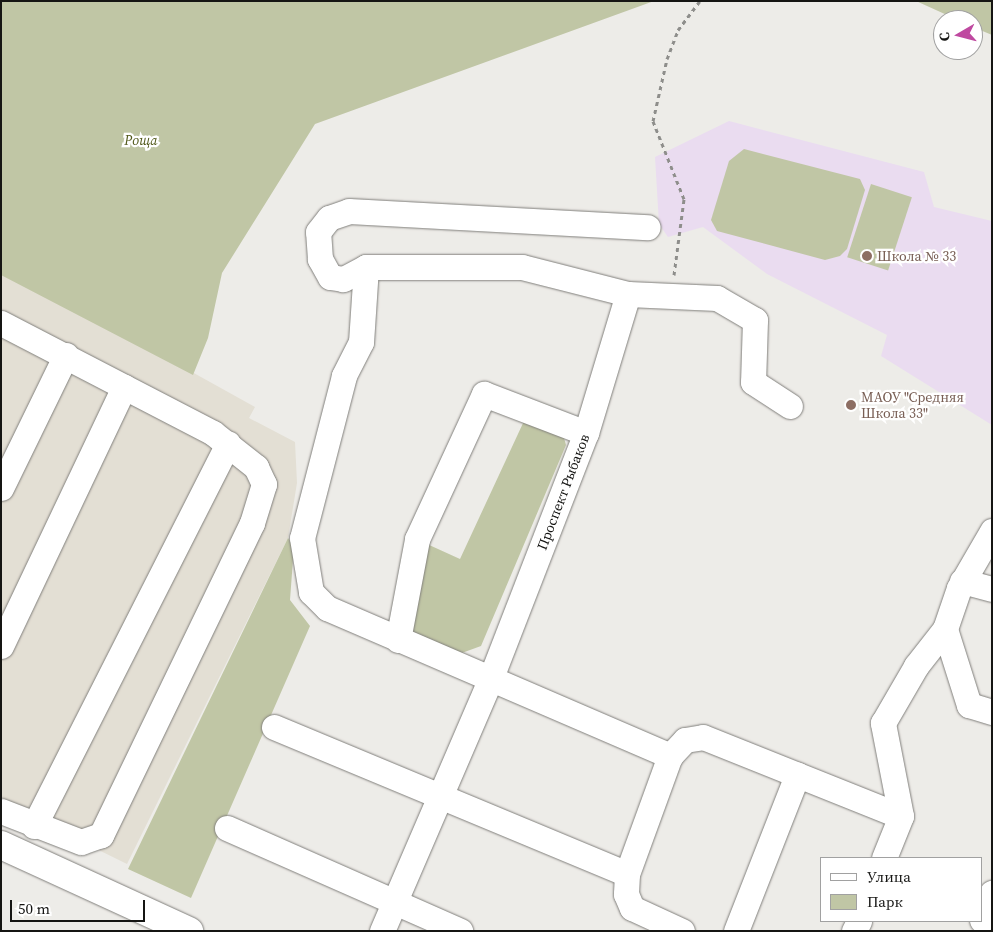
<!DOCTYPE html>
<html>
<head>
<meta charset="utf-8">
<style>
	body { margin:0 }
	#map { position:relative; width:993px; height:932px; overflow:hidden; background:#edece8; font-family:"Source Serif 4",serif }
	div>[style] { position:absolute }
	.built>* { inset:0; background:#e3dfd4 }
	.education>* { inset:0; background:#eadcf0 }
	.green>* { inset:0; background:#c0c6a5; transform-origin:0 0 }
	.path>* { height:3px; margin-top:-1.5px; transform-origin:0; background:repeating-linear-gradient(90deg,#8e8e8b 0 4px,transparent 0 8px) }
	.roads { filter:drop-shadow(0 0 1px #807f7b) drop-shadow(0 0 1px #807f7b) }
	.minor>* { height:25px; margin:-12.5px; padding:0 12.5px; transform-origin:12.5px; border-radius:12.5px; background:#fff }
	.major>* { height:28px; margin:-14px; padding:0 14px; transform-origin:14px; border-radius:14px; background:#fff }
	.dots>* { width:14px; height:14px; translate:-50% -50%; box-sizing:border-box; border:2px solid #fff; border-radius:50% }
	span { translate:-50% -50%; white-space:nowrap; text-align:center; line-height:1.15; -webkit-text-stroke:4.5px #fff; paint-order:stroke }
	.park-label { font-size:14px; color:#535a1c; font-style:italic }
	.education-label { font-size:14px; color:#785e54 }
	.left { translate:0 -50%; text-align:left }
	.street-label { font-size:14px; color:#151513 }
	.frame { position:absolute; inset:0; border:2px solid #151513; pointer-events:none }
	.legend { position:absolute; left:820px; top:857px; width:162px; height:65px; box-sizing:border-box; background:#fff; border:1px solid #a1a1a1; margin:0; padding:6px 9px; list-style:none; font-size:15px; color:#151513 }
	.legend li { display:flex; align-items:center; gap:10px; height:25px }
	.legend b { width:25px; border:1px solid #a1a1a1 }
	.north { position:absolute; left:933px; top:10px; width:50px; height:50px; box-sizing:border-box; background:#fff; border:1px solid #a1a1a1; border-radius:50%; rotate:262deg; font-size:14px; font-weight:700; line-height:20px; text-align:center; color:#151513 }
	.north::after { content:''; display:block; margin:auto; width:18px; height:22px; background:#bf49a0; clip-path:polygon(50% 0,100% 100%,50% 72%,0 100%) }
	.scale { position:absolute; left:10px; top:900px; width:135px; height:22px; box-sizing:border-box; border:2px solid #151513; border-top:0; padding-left:6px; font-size:15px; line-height:18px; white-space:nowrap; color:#151513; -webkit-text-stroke:4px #fff; paint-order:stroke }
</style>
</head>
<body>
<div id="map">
	<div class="built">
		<i style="clip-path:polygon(1px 266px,255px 407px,249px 418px,295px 442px,297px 483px,288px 538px,127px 864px,1px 802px)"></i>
	</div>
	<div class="education">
		<i style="clip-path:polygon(729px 121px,924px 172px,934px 207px,992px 221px,992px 425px,881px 356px,887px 335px,767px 274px,703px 227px,668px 237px,659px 224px,655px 157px)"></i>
	</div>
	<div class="green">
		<i style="clip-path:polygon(1px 1px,654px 1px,315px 124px,222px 273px,208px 338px,193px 375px,1px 275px)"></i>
		<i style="clip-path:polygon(916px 1px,992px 1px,992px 35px,973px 27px,973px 20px,958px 20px)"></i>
		<i style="clip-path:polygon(744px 149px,860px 179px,865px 190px,847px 249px,840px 256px,825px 260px,717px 231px,711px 220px,729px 161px)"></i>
		<i style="left:871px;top:184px;width:43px;height:77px;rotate:18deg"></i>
		<i style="clip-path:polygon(524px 421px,564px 438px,566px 445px,481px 646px,459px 654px,412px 633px,427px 544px,460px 559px)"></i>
		<i style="clip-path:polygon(288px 538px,294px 546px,290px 600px,310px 626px,191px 898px,128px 869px)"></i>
	</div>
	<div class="path">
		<i style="left:674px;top:275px;width:77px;rotate:-82.5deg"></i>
		<i style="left:684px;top:199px;width:84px;rotate:-111.7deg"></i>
		<i style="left:653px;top:121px;width:64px;rotate:-77.3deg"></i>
		<i style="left:667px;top:59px;width:31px;rotate:-69deg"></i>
		<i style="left:678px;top:30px;width:36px;rotate:-53deg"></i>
	</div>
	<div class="roads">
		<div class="minor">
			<i style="left:366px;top:267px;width:75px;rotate:93.8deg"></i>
			<i style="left:361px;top:342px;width:38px;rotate:117deg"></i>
			<i style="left:344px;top:376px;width:167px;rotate:104.5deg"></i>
			<i style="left:302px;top:538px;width:55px;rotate:80.5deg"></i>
			<i style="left:311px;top:592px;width:23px;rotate:45deg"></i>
			<i style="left:327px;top:608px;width:374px;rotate:23.3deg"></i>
			<i style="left:670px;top:756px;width:22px;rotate:-47deg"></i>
			<i style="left:685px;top:740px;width:18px;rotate:-9deg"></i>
			<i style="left:703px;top:737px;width:213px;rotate:21.8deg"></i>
			<i style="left:901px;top:816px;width:45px;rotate:112deg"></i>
			<i style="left:628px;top:294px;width:89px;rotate:2.6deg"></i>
			<i style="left:717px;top:298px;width:44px;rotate:30.1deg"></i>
			<i style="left:755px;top:320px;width:62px;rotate:91.8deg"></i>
			<i style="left:753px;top:382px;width:44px;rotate:33deg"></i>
			<i style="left:1px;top:323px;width:239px;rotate:27.4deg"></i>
			<i style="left:213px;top:433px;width:55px;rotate:38.3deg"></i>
			<i style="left:256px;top:467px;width:19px;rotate:65deg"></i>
			<i style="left:264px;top:484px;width:41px;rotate:107.1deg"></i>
			<i style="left:252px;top:523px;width:347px;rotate:115.8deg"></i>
			<i style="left:101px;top:835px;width:21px;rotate:161deg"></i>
			<i style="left:81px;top:842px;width:86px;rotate:-158.8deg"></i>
			<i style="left:1px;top:488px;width:148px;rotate:-64deg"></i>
			<i style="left:962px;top:581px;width:31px;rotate:15deg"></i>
			<i style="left:945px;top:629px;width:80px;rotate:72.5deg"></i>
			<i style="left:969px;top:705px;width:24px;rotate:17deg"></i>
			<i style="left:398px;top:640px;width:103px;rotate:-79.3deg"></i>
			<i style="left:417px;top:539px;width:160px;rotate:-65.2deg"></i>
			<i style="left:484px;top:394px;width:109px;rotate:20.9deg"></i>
			<i style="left:1px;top:646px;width:287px;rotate:-64.6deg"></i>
			<i style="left:274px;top:727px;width:382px;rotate:22.6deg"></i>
			<i style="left:627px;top:874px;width:126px;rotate:-70deg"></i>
			<i style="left:901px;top:816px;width:95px;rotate:-101deg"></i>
			<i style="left:883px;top:723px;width:66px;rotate:-59.9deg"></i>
			<i style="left:916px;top:666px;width:47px;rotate:-51.9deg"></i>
			<i style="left:945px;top:629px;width:43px;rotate:-71.1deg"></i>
			<i style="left:959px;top:588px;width:66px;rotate:-59.9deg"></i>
			<i style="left:34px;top:826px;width:429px;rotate:-63.1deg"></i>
			<i style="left:227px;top:828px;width:255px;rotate:23.8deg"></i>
			<i style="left:627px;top:874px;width:20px;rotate:93deg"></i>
			<i style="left:626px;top:894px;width:15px;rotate:67deg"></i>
			<i style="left:632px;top:908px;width:55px;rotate:24.7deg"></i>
			<i style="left:982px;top:920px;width:29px;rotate:-70deg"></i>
			<i style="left:382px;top:931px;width:273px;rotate:-66.7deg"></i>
			<i style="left:490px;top:680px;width:265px;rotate:-68.8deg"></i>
			<i style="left:586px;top:433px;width:145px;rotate:-73.2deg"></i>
			<i style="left:628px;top:294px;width:109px;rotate:-165.7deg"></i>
			<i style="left:522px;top:267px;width:156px;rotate:180deg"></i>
			<i style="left:366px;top:267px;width:26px;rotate:152deg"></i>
			<i style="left:343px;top:279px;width:13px;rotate:-171deg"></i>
			<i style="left:330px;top:277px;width:21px;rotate:-119deg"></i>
			<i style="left:320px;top:259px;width:27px;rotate:-94deg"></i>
			<i style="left:318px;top:232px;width:18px;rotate:-52deg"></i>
			<i style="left:329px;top:218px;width:21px;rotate:-19deg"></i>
			<i style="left:349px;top:211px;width:299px;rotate:3.1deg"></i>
			<i style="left:736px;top:931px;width:168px;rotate:-68.6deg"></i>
			<i style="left:854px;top:931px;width:11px;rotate:-63deg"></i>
		</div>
		<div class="major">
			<i style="left:1px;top:845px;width:207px;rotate:24.6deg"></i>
		</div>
	</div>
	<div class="dots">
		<i style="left:867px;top:256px;background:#8d6e63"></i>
		<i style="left:851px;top:405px;background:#8d6e63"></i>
	</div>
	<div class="park-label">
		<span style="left:141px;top:140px">Роща</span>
	</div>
	<div class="education-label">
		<span class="left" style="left:877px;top:256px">Школа № 33</span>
		<span class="left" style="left:861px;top:405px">МАОУ "Средняя<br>Школа 33"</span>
	</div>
	<div class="street-label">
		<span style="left:563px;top:492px;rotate:-69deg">Проспект Рыбаков</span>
	</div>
	<div class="frame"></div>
	<ul class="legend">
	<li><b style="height:6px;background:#fff"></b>Улица</li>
	<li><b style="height:14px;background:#c0c6a5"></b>Парк</li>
	</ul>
	<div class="north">С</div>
	<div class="scale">50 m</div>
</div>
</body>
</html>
